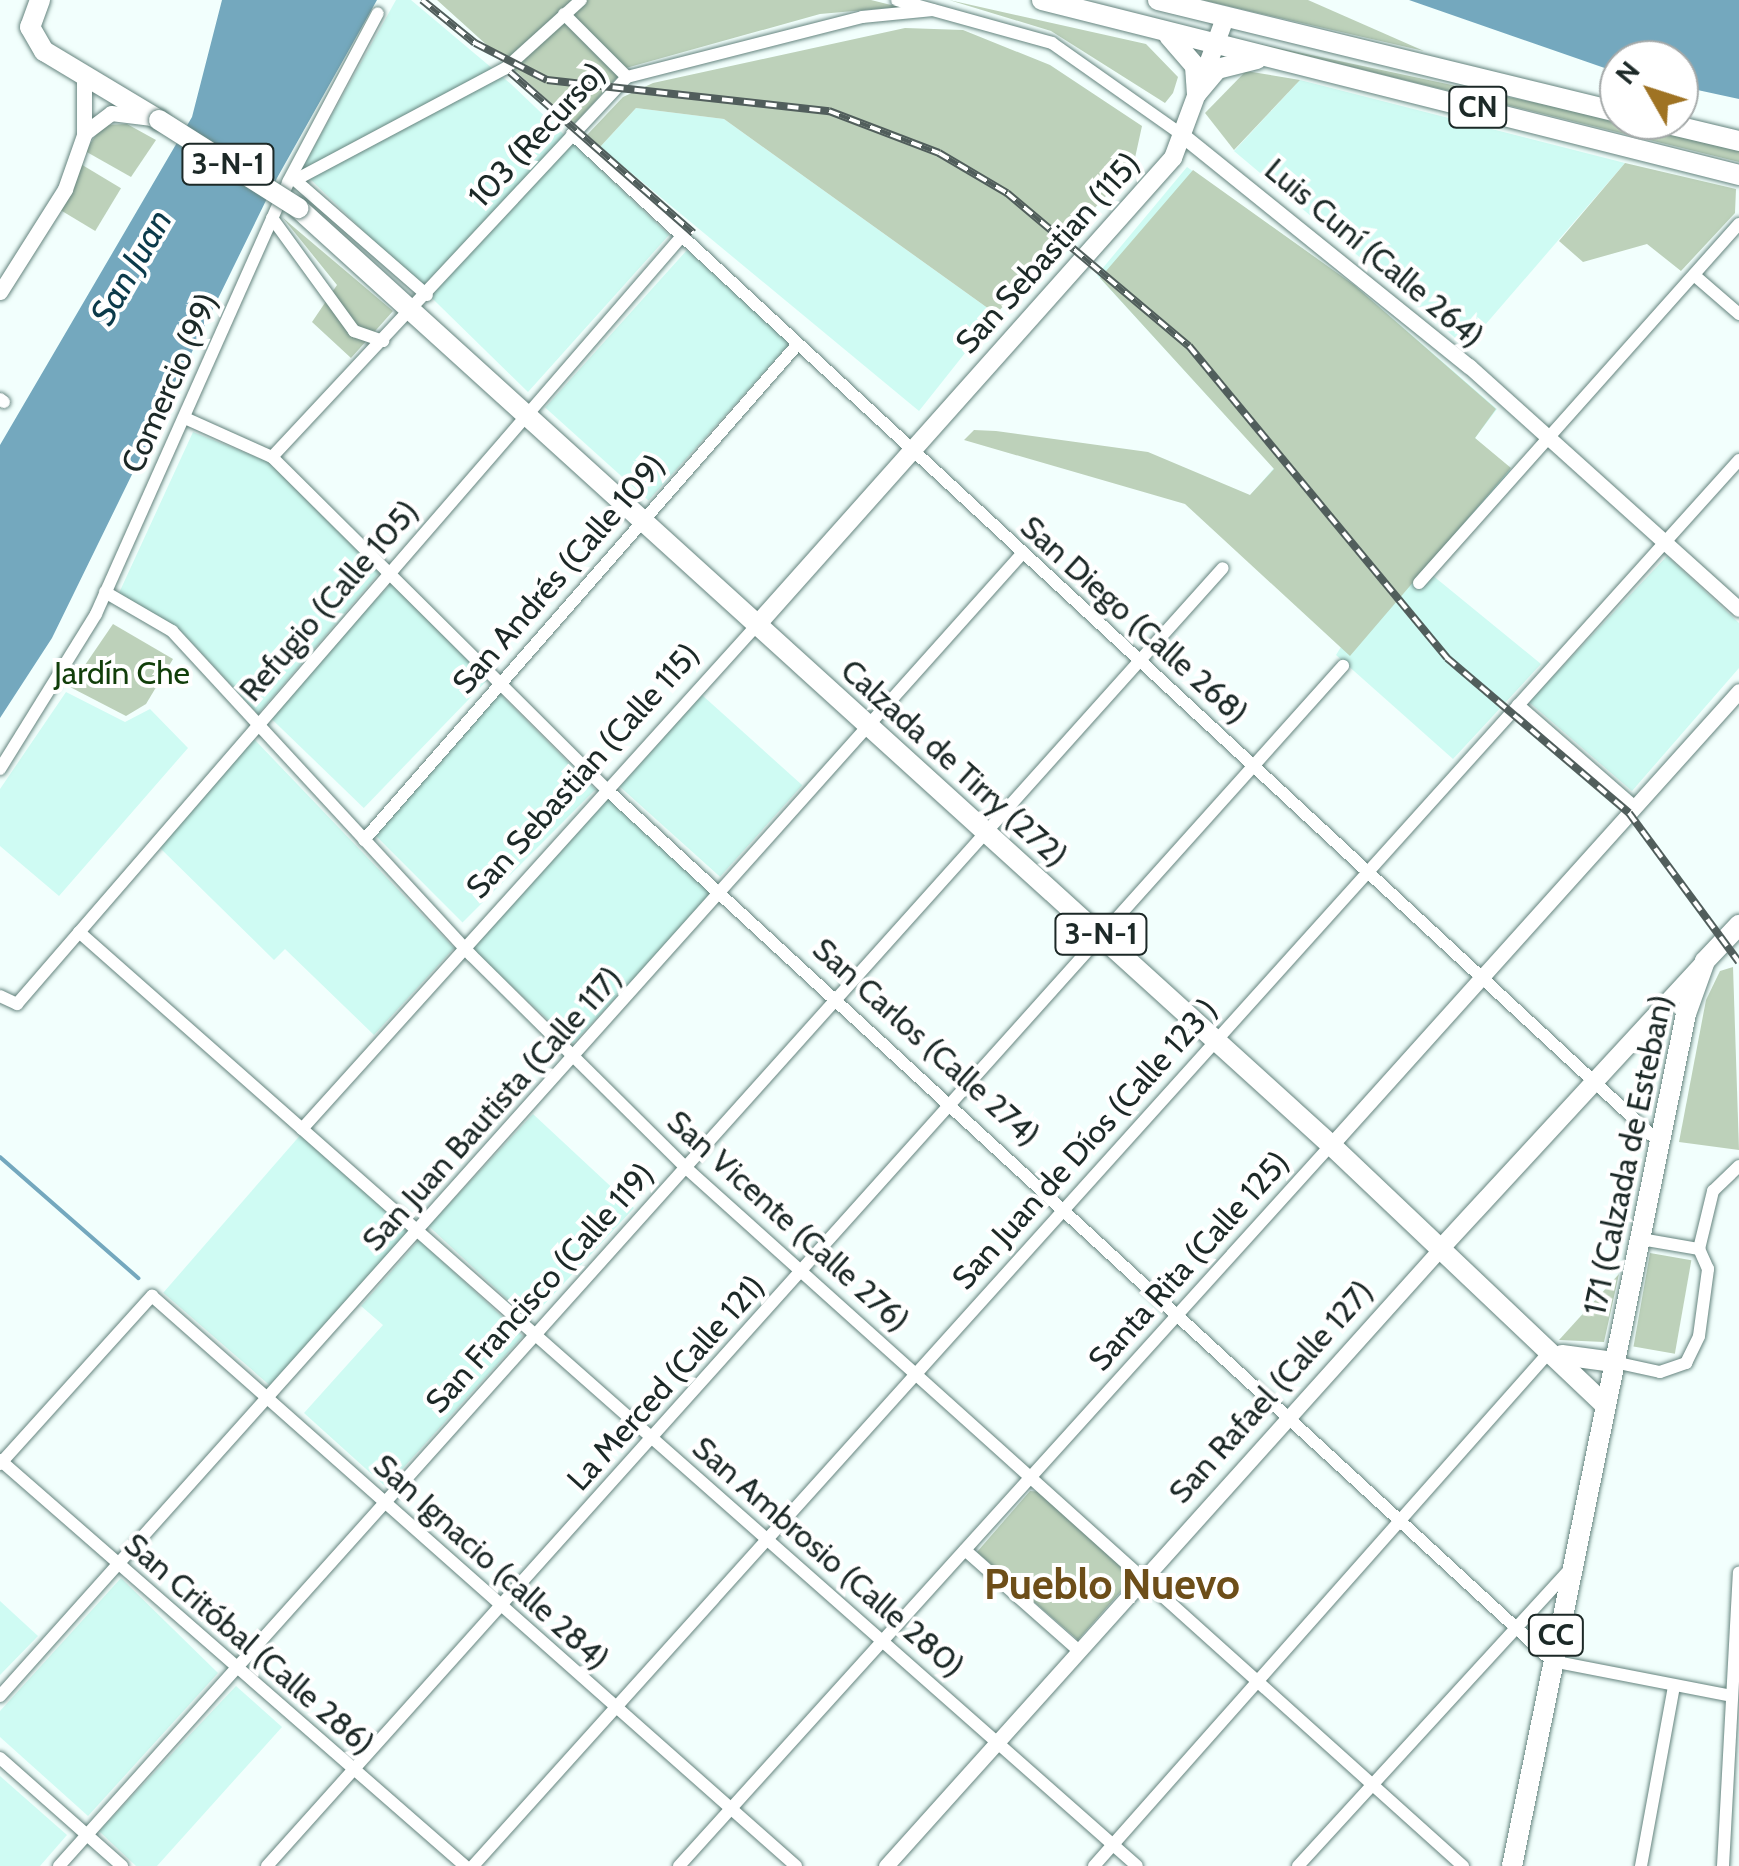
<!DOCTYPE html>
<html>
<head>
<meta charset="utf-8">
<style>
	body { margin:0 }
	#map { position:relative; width:1739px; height:1866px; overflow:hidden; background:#f2fffd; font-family:Cabin,sans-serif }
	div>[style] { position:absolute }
	.built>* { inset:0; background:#cffbf3; transform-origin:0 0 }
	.green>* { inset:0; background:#bdd1ba; transform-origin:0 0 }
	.water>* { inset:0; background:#74a8be }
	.stream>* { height:4px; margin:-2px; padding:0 2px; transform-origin:2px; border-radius:2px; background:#74a8be }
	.roads { filter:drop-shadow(0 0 2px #65847e) drop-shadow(0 0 2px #65847e) }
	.minor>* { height:12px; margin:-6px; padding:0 6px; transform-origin:6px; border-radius:6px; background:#fff }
	.tertiary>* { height:15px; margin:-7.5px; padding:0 7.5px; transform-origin:7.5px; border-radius:7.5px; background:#fff }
	.secondary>* { height:18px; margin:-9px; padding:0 9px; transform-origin:9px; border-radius:9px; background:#fff }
	.primary>* { height:20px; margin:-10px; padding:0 10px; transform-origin:10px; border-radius:10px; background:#fff }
	.trunk>* { height:20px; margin:-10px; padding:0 10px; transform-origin:10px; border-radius:10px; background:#fff }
	.rail>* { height:8px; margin-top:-4px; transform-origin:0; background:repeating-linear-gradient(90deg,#fff 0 11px,#515e5c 0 22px); box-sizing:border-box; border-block:2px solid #515e5c }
	.bridges { filter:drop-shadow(0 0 2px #65847e) drop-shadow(0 0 2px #65847e) }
	.primary-bridge>* { height:20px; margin:-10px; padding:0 10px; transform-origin:10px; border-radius:10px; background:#fff }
	span { translate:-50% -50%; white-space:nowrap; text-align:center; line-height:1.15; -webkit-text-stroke:8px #fff; paint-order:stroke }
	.shield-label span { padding:2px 8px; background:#fff; border:2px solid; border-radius:8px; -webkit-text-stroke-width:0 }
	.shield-label { font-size:30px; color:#1c2927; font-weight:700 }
	.street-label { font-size:32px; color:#1c2927 }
	.park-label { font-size:32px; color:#113e0a }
	.water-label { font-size:35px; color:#0b3a4a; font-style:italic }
	.district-label { font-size:42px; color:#6d4e19; font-weight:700 }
	.north { position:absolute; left:1599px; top:40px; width:100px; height:100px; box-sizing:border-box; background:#fff; border:2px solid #a4a9a9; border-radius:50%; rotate:309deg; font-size:28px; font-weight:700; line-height:40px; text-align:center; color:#1c2927 }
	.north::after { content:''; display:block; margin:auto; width:35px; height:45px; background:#9f7323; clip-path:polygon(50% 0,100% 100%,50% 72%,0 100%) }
</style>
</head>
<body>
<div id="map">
	<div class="built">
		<i style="clip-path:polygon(396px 0,411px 0,511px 84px,669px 235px,528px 392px,301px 170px)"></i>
		<i style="clip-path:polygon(1300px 80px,1625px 163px,1466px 347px,1234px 151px)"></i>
		<i style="clip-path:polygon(636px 108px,724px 119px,996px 314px,919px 411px,600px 147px)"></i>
		<i style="clip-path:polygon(1187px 167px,1354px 285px,1497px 409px,1475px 438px,1511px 471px,1426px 570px,1541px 664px,1453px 759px,1336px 655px,1341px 647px,1219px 531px,1274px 468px,1097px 275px)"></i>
		<i style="left:687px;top:250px;width:139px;height:212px;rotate:42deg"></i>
		<i style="clip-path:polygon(193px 432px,271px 463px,380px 572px,258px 714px,180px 630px,119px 593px)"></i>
		<i style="clip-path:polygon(1667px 556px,1739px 623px,1739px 668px,1632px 791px,1529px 702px)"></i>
		<i style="left:391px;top:584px;width:136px;height:180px;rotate:44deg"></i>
		<i style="clip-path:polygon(66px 692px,125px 722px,150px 709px,188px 748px,59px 896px,0 846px,0 789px)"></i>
		<i style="left:500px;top:694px;width:135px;height:188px;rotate:45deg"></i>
		<i style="left:702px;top:695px;width:135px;height:123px;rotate:42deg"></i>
		<i style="clip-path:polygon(254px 739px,454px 948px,374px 1035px,285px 949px,274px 960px,159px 847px)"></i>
		<i style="left:607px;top:796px;width:144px;height:204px;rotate:43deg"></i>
		<i style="left:533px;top:1114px;width:138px;height:153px;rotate:43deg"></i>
		<i style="left:303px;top:1132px;width:146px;height:213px;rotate:41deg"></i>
		<i style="clip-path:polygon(419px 1240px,523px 1336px,386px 1487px,304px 1413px,383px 1325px,361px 1306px)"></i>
		<i style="clip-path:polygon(121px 1578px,218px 1673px,88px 1816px,0 1737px,0 1711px)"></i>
		<i style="clip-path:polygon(0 1601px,38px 1636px,0 1675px)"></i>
		<i style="clip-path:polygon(236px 1686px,282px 1727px,157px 1866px,136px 1866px,99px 1831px)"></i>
		<i style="clip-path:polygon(0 1776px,67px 1835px,40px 1866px,0 1866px)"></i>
	</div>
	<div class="green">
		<i style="clip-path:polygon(437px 0,871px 0,899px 7px,820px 14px,626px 68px,574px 124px)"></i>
		<i style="clip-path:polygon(949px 0,1146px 44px,1178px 77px,1173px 93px,1165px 103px,1051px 31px)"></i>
		<i style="clip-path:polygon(1203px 0,1308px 0,1424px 51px,1245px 10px)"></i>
		<i style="clip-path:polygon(905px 28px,963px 30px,1050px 65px,1142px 126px,1133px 167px,996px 314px,724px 119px,636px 108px,600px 147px,587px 135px,623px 97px,653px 83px)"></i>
		<i style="clip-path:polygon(1250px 42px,1598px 116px,1739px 151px,1739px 162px)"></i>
		<i style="clip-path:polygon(1246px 71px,1300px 80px,1234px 150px,1205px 113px)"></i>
		<i style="clip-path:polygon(127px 124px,156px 140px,131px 177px,85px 151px,103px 125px)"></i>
		<i style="left:79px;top:163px;width:49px;height:50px;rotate:31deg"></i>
		<i style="clip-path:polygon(1625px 163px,1736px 189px,1735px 213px,1681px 271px,1647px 244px,1583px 262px,1559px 241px)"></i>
		<i style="clip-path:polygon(1193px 170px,1354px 285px,1496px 409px,1475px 438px,1511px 468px,1350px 656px,1185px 504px,964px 440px,974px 430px,996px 431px,1148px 452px,1250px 495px,1274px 469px,1100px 278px)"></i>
		<i style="clip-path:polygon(283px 218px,393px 311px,351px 358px,312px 322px,337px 285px)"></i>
		<i style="clip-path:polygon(113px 624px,173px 659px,146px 704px,126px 716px,70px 687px)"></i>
		<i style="clip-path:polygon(1733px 967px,1739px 1150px,1679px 1142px,1706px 1000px,1720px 971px)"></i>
		<i style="left:1650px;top:1253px;width:42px;height:95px;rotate:10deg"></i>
		<i style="clip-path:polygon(1619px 1274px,1604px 1342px,1559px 1340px)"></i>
		<i style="clip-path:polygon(1030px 1491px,1044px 1492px,1130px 1568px,1132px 1579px,1078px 1640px,977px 1552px)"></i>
	</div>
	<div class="water">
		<i style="clip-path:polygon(222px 0,377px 0,277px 178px,52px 638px,0 718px,0 445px,192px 117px)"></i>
		<i style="clip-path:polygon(1409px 0,1739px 0,1739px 99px,1679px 86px,1679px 60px,1619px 60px,1619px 73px)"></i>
	</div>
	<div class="stream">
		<i style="left:0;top:1157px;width:184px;rotate:41.2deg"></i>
	</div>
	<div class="roads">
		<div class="minor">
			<i style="left:897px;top:0;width:161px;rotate:15.5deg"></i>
			<i style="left:1052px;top:43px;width:158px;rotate:35.2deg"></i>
			<i style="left:564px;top:14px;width:89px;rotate:45deg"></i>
			<i style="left:572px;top:134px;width:1485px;rotate:42.84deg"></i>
			<i style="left:299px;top:178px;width:234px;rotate:-28deg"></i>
			<i style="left:506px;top:68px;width:101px;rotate:-42.2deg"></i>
			<i style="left:295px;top:180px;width:175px;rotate:41.1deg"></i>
			<i style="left:272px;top:218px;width:140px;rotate:54deg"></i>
			<i style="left:354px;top:331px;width:31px;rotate:19deg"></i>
			<i style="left:1694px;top:275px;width:60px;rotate:40.9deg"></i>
			<i style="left:0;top:399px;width:5px;rotate:37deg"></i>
			<i style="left:187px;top:419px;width:93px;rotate:24.1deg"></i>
			<i style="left:272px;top:457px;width:471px;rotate:44.8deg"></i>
			<i style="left:606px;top:789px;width:1287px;rotate:42.67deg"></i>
			<i style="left:1552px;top:1661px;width:178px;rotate:11deg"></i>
			<i style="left:272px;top:457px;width:520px;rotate:-46.95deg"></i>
			<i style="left:627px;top:77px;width:243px;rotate:-14.3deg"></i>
			<i style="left:862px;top:17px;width:71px;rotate:-5.6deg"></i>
			<i style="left:1419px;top:583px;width:481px;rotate:-48.3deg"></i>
			<i style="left:105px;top:592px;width:78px;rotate:30.2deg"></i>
			<i style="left:172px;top:631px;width:441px;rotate:47.3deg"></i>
			<i style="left:471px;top:955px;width:301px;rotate:44.7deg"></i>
			<i style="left:685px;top:1167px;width:1046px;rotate:41.94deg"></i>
			<i style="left:1518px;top:705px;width:155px;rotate:41.1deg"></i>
			<i style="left:0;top:769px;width:182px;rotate:-58.2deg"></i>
			<i style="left:96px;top:614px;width:473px;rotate:-66deg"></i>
			<i style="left:288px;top:182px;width:191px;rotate:-62deg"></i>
			<i style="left:364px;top:840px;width:658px;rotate:-48.82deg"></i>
			<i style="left:79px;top:932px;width:1411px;rotate:41.44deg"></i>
			<i style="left:0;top:996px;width:19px;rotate:25deg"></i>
			<i style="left:17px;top:1004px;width:1017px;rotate:-49.11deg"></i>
			<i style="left:302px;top:1129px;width:678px;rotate:-47.93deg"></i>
			<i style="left:1641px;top:1239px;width:59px;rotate:9.8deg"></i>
			<i style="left:1614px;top:1362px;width:47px;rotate:12.3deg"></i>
			<i style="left:1660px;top:1372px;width:28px;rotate:-19deg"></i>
			<i style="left:1686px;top:1363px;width:30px;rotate:-64deg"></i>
			<i style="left:1699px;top:1336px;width:68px;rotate:-82.3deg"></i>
			<i style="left:1708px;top:1269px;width:22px;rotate:-114deg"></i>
			<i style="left:1699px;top:1249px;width:60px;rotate:-76.4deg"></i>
			<i style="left:1713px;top:1191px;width:36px;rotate:-44deg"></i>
			<i style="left:0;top:1460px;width:617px;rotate:41.12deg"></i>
			<i style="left:0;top:1464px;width:227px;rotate:-47.9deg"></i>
			<i style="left:152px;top:1296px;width:860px;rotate:41.51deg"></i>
			<i style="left:965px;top:1550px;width:152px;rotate:41.5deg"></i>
			<i style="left:0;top:1696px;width:1531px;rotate:-48.18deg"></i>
			<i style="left:0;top:1758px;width:163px;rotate:41.5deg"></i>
			<i style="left:59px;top:1866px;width:1743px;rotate:-48.12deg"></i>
			<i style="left:267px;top:1866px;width:1612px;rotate:-48.12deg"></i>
			<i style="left:473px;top:1866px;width:1892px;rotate:-48deg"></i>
			<i style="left:679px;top:1866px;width:972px;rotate:-47.88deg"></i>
			<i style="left:1094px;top:1866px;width:689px;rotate:-48.47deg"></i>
			<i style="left:1298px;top:1866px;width:400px;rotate:-47.5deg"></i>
			<i style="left:1641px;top:1866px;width:183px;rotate:-79.6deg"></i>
			<i style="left:1723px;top:1866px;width:294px;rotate:-86.9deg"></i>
		</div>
		<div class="tertiary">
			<i style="left:86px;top:132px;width:31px;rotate:-37deg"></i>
			<i style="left:111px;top:113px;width:39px;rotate:7deg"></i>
			<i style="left:1181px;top:134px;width:370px;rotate:38.9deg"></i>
			<i style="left:1469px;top:366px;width:363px;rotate:42deg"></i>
			<i style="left:0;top:292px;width:122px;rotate:-57.7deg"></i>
			<i style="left:65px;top:189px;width:57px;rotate:-70.6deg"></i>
			<i style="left:84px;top:135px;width:58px;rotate:-90deg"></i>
			<i style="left:1331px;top:1145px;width:610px;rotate:-48.05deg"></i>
			<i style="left:886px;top:1866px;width:831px;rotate:-48.07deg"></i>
		</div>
		<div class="secondary">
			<i style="left:756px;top:626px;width:627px;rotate:-48.3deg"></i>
			<i style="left:1173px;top:158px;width:149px;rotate:-69.6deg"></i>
			<i style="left:1441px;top:1248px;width:385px;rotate:-47.3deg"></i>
		</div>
		<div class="primary">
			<i style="left:40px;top:0;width:29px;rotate:110deg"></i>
			<i style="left:30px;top:27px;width:28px;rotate:60deg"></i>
			<i style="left:44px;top:51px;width:134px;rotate:31deg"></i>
			<i style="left:298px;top:208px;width:1395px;rotate:42.21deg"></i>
			<i style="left:1331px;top:1145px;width:376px;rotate:43.5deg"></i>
			<i style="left:1562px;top:1355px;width:52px;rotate:7.7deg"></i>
			<i style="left:1512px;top:1866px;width:870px;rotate:-78.46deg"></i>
			<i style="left:1686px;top:1014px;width:56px;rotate:-70.3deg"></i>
			<i style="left:1705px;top:961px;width:50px;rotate:-46.6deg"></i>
		</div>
		<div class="trunk">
			<i style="left:1042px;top:0;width:719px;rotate:14.09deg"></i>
			<i style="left:1158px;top:0;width:474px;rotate:13.7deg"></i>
			<i style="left:1169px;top:36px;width:40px;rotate:49deg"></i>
			<i style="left:1195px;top:66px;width:27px;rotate:86deg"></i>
			<i style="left:1197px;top:93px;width:31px;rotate:-50deg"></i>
			<i style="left:1217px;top:69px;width:41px;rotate:-14deg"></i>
			<i style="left:1651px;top:120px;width:90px;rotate:13.4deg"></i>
		</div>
	</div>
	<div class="rail">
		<i style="left:422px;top:0;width:68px;rotate:39.1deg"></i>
		<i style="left:475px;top:43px;width:81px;rotate:27.2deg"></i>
		<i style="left:547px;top:80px;width:284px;rotate:6.3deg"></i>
		<i style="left:829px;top:111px;width:118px;rotate:20.9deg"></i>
		<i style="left:939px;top:153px;width:79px;rotate:30.5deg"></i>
		<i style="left:1007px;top:193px;width:238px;rotate:40.1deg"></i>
		<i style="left:1189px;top:346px;width:405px;rotate:50.4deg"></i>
		<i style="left:1447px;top:658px;width:239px;rotate:40.4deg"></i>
		<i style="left:1629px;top:813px;width:185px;rotate:53.6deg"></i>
		<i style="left:510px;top:72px;width:244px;rotate:41.3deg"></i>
	</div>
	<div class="bridges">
		<div class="primary-bridge">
			<i style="left:159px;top:120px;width:165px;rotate:32.3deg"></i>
		</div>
	</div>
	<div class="shield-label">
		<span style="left:1478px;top:107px">CN</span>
		<span style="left:228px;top:164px">3-N-1</span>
		<span style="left:1101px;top:934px">3-N-1</span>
		<span style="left:1556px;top:1635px">CC</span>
	</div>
	<div class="street-label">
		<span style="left:537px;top:135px;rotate:-47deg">103 (Recurso)</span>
		<span style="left:1048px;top:253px;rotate:-48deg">San Sebastian (115)</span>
		<span style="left:1374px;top:253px;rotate:40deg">Luis Cuní (Calle 264)</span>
		<span style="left:170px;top:383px;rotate:-66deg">Comercio (99)</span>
		<span style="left:559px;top:574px;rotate:-49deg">San Andrés (Calle 109)</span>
		<span style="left:329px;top:601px;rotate:-49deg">Refugio (Calle 105)</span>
		<span style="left:1134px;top:620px;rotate:42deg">San Diego (Calle 268)</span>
		<span style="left:954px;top:763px;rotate:42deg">Calzada de Tirry (272)</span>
		<span style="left:583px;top:771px;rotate:-48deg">San Sebastian (Calle 115)</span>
		<span style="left:926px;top:1042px;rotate:42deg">San Carlos (Calle 274)</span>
		<span style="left:492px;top:1109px;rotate:-48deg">San Juan Bautista (Calle 117)</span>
		<span style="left:1085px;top:1144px;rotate:-48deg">San Juan de Díos (Calle 123 )</span>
		<span style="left:1628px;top:1155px;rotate:-78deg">171 (Calzada de Esteban)</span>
		<span style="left:788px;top:1221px;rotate:42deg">San Vicente (Calle 276)</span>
		<span style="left:1189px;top:1261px;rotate:-48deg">Santa Rita (Calle 125)</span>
		<span style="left:540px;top:1288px;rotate:-48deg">San Francisco (Calle 119)</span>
		<span style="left:666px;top:1383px;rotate:-48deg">La Merced (Calle 121)</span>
		<span style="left:1271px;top:1392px;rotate:-48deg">San Rafael (Calle 127)</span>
		<span style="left:828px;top:1557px;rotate:41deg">San Ambrosio (Calle 280)</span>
		<span style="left:491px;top:1562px;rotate:42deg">San Ignacio (calle 284)</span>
		<span style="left:249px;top:1644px;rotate:41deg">San Critóbal (Calle 286)</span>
	</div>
	<div class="park-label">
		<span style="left:122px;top:673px">Jardín Che</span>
	</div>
	<div class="water-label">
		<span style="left:131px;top:267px;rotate:-60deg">San Juan</span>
	</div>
	<div class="district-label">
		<span style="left:1112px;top:1584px">Pueblo Nuevo</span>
	</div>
	<div class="north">N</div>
</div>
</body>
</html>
